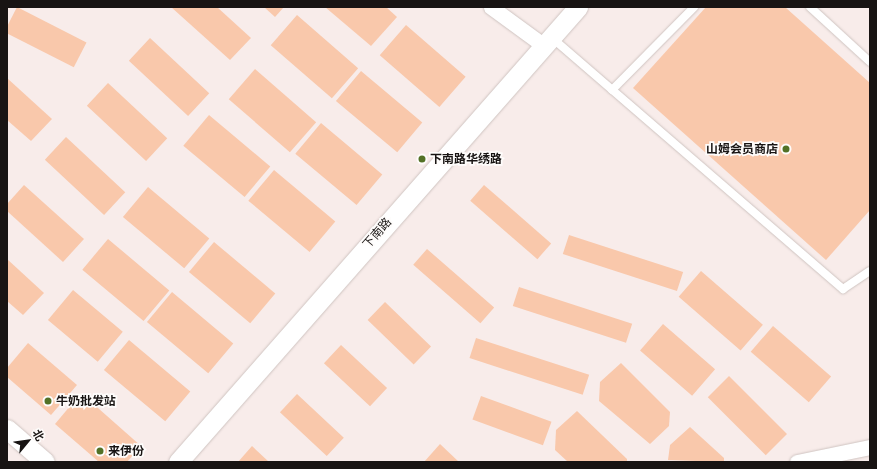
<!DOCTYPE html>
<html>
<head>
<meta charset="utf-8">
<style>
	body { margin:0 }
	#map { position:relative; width:877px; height:469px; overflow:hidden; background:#f8ecea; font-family:Ubuntu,"Noto Sans SC",sans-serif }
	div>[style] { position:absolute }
	.building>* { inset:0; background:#f9c8ab; transform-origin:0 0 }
	.roads { filter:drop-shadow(0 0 1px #cfc4c1) drop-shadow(0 0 1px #cfc4c1) }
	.service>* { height:8px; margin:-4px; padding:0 4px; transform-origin:4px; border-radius:4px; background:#fff }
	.minor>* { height:15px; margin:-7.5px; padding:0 7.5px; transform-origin:7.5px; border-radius:7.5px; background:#fff }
	.tertiary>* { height:19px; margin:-9.5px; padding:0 9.5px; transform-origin:9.5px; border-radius:9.5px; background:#fff }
	.dots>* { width:11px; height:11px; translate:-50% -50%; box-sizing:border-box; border:2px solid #fefcfb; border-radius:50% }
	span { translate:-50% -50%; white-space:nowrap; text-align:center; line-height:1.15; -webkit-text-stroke:3.5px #fefcfb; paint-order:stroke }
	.poi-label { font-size:12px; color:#181413; font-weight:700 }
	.right { translate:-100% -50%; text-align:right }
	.left { translate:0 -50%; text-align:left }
	.street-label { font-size:12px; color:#181413 }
	.frame { position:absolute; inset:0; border:8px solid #181413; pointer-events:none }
	.north { position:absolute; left:8px; top:421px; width:40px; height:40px; -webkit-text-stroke:3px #fefcfb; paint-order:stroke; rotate:61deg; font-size:11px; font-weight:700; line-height:16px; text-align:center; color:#181413 }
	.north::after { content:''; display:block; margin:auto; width:14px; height:18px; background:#181413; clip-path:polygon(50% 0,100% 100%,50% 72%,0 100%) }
</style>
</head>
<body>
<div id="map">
	<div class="building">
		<i style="left:17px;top:7px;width:78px;height:28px;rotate:27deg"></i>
		<i style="clip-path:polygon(171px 7px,217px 7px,251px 38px,230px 60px)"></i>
		<i style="clip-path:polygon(264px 7px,284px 7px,275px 17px)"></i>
		<i style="clip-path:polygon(325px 7px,386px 7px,397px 17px,371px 46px)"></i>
		<i style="clip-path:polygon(706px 7px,785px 7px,870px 83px,870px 210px,826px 260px,633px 88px)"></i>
		<i style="left:297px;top:15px;width:81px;height:40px;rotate:41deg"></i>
		<i style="left:406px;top:25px;width:79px;height:40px;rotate:41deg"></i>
		<i style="left:150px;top:38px;width:81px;height:31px;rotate:43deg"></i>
		<i style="left:255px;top:69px;width:81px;height:40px;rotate:41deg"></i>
		<i style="left:361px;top:71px;width:80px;height:39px;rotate:40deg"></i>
		<i style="clip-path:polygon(7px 78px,52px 119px,31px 141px,7px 120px)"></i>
		<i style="left:108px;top:83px;width:81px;height:31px;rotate:43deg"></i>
		<i style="left:209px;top:115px;width:80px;height:40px;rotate:40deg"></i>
		<i style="left:321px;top:123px;width:80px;height:40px;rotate:40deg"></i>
		<i style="left:66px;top:137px;width:81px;height:31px;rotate:43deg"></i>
		<i style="left:274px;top:170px;width:80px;height:40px;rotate:40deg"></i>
		<i style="clip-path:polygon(24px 185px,84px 239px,63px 262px,7px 211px,7px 204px)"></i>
		<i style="left:484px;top:185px;width:89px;height:21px;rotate:41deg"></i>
		<i style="left:148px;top:187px;width:80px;height:39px;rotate:40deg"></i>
		<i style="left:569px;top:235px;width:120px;height:20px;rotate:18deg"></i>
		<i style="left:108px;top:239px;width:80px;height:40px;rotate:40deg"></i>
		<i style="left:214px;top:242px;width:80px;height:39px;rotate:40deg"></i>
		<i style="left:427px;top:249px;width:89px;height:21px;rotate:41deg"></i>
		<i style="clip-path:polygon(7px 259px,44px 293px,23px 315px,7px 301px)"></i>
		<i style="left:701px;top:271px;width:82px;height:34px;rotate:41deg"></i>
		<i style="left:519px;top:287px;width:119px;height:20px;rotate:18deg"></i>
		<i style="left:73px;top:290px;width:65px;height:39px;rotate:40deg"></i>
		<i style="left:172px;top:292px;width:80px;height:39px;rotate:40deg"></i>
		<i style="left:385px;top:302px;width:64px;height:25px;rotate:44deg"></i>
		<i style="left:663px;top:324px;width:69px;height:35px;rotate:41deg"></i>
		<i style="left:773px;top:326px;width:77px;height:34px;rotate:41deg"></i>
		<i style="left:476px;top:338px;width:119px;height:21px;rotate:18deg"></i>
		<i style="left:129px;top:340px;width:80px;height:39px;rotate:40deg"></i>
		<i style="clip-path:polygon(28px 343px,77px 385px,51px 415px,7px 377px,7px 368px)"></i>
		<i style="left:341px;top:345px;width:63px;height:25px;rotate:43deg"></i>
		<i style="clip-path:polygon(621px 363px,670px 412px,669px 426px,650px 444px,599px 401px,600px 382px)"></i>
		<i style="left:729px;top:376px;width:82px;height:30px;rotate:45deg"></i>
		<i style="clip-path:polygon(81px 393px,141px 446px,127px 462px,99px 462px,55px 424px)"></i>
		<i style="left:297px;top:394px;width:64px;height:25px;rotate:43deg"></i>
		<i style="left:481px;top:396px;width:75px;height:25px;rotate:20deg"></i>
		<i style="clip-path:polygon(577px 411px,627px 459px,627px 462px,568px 462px,555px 450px,556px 430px)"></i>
		<i style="clip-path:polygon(690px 427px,724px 458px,724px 462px,668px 460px,670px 445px)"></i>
		<i style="clip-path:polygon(440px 444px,459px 462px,424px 462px)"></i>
		<i style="clip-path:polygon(252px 446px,269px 462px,238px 462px)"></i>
	</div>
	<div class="roads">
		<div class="service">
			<i style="left:810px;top:7px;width:81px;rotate:42.5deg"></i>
			<i style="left:551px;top:37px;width:386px;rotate:40.8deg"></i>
			<i style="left:843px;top:289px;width:32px;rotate:-34deg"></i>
			<i style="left:612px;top:90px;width:117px;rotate:-45.3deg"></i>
		</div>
		<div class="minor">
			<i style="left:491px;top:7px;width:64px;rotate:36.2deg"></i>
			<i style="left:797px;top:462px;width:75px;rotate:-11.6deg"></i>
		</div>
		<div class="tertiary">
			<i style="left:7px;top:429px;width:50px;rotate:41deg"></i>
			<i style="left:178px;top:462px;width:606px;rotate:-48.68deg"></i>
		</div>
	</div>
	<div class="dots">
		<i style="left:786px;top:149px;background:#537126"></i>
		<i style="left:422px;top:159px;background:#537126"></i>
		<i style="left:48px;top:401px;background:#537126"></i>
		<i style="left:100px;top:451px;background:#537126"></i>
	</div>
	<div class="poi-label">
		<span class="right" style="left:778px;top:149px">山姆会员商店</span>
		<span class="left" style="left:430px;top:159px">下南路华绣路</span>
		<span class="left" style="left:56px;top:401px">牛奶批发站</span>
		<span class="left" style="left:108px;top:451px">来伊份</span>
	</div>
	<div class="street-label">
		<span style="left:377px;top:233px;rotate:-49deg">下南路</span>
	</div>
	<div class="frame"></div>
	<div class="north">北</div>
</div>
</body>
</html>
